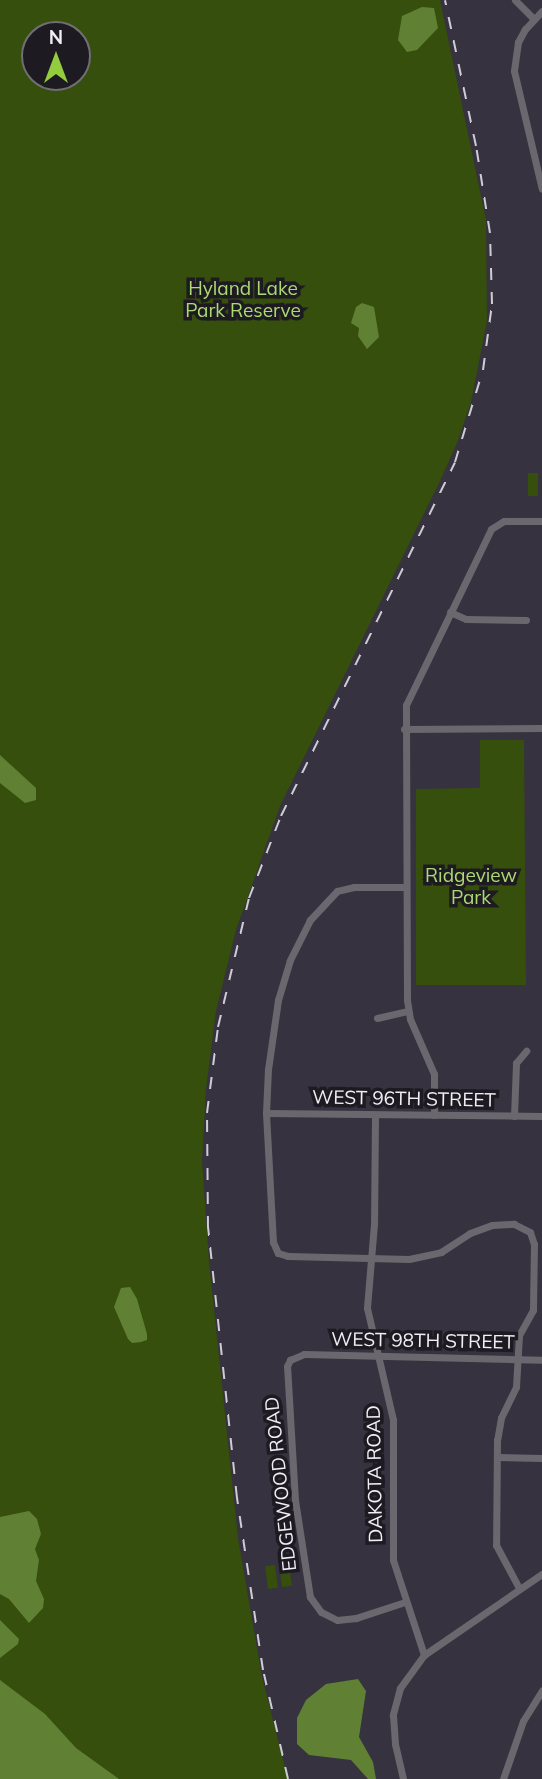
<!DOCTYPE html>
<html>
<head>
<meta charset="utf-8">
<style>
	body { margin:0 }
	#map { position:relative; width:542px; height:1779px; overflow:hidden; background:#36323f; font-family:Mulish,sans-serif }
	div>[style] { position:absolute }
	.green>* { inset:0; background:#364f0d; transform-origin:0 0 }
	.water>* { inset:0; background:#608134 }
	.minor>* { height:7px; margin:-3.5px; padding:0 3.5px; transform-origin:3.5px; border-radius:3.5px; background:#6a686e }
	.rail>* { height:2px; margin-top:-1px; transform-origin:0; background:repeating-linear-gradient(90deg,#ceccd5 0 12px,transparent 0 24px) }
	span { translate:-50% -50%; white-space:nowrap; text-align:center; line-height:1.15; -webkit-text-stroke:7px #1d1b21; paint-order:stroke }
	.park-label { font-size:19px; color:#acda72 }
	.street-label { font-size:19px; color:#f0eef6 }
	.north { position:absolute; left:21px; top:21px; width:70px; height:70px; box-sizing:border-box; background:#1d1b21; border:2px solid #716f76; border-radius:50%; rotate:0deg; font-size:19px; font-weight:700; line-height:28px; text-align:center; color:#f0eef6 }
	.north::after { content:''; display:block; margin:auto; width:24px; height:32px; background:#93cc3d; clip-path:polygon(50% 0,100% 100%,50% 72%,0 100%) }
</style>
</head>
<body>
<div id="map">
	<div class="green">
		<i style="clip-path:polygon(evenodd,0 0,440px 0,486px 220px,487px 321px,471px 402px,457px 443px,440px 481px,280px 806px,236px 930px,216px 1011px,206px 1089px,202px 1161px,209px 1261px,238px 1538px,262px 1677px,288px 1779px,0 1779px,0 0,35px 35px,77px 35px,77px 77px,35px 77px,35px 35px)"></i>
		<i style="left:528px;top:473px;width:10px;height:23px"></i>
		<i style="clip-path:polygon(480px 740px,524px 740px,526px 985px,416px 985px,416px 789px,480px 788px)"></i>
		<i style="left:289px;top:1563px;width:23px;height:10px;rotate:83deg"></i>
		<i style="left:275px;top:1565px;width:23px;height:10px;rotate:83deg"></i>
	</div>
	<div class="water">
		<i style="clip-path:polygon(422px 7px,434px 8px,438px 28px,417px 50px,407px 52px,398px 40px,402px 16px)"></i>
		<i style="clip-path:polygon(362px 303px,374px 307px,379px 337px,367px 349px,358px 336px,359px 328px,351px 323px,356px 307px)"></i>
		<i style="clip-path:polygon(0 755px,36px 788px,36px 800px,25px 803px,0 783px)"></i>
		<i style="clip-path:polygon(130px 1287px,137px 1299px,147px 1334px,147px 1340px,141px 1342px,132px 1343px,128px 1339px,114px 1307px,121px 1288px)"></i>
		<i style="clip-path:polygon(29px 1511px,37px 1519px,41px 1534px,35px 1549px,39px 1560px,36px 1581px,44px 1599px,43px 1608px,29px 1623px,9px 1599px,0 1594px,0 1517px)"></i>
		<i style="clip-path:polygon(0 1620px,19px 1639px,18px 1644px,0 1658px)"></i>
		<i style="clip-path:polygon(358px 1679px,366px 1691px,359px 1737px,373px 1762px,376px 1779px,368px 1779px,351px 1760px,309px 1755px,297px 1744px,297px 1718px,306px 1700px,326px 1684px)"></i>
		<i style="clip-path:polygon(0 1680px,45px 1714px,76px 1748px,119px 1779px,0 1779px)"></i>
	</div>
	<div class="minor">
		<i style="left:515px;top:0;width:25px;rotate:45deg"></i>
		<i style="left:542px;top:11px;width:25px;rotate:133deg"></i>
		<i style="left:525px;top:29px;width:15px;rotate:118deg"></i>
		<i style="left:518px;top:42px;width:29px;rotate:98deg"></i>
		<i style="left:514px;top:71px;width:121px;rotate:76.7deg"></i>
		<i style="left:450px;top:612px;width:17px;rotate:24deg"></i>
		<i style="left:466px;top:619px;width:60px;rotate:1deg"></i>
		<i style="left:404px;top:729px;width:138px;rotate:-0.4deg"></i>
		<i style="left:406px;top:887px;width:52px;rotate:180deg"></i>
		<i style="left:354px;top:887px;width:17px;rotate:167deg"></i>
		<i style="left:337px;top:891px;width:40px;rotate:133deg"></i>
		<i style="left:310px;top:920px;width:45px;rotate:116.6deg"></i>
		<i style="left:290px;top:960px;width:42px;rotate:106.7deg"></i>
		<i style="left:278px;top:1000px;width:70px;rotate:98.2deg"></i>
		<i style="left:268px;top:1069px;width:44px;rotate:92.6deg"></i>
		<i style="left:266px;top:1113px;width:129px;rotate:86.9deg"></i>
		<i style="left:273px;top:1242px;width:12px;rotate:66deg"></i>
		<i style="left:278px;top:1253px;width:10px;rotate:17deg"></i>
		<i style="left:288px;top:1256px;width:121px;rotate:1.4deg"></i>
		<i style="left:409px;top:1259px;width:33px;rotate:-12deg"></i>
		<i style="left:441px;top:1252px;width:35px;rotate:-33deg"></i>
		<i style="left:470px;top:1233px;width:23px;rotate:-20deg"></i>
		<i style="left:492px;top:1225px;width:22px;rotate:-3deg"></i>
		<i style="left:514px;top:1224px;width:18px;rotate:27deg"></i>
		<i style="left:530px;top:1232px;width:13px;rotate:72deg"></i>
		<i style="left:534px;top:1244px;width:66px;rotate:90.9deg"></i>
		<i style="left:533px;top:1310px;width:29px;rotate:119deg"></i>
		<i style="left:519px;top:1335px;width:52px;rotate:93.3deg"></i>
		<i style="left:516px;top:1387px;width:34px;rotate:116deg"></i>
		<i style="left:501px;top:1418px;width:22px;rotate:100deg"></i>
		<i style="left:497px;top:1440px;width:105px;rotate:90.5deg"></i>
		<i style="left:496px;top:1545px;width:49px;rotate:61.9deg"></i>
		<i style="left:377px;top:1018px;width:32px;rotate:-13deg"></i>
		<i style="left:266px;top:1113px;width:276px;rotate:0.6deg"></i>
		<i style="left:375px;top:1115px;width:109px;rotate:90.5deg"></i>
		<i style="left:374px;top:1224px;width:84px;rotate:94.8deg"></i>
		<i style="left:367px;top:1308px;width:115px;rotate:76.9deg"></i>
		<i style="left:393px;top:1420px;width:140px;rotate:90deg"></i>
		<i style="left:393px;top:1560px;width:100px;rotate:71.9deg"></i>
		<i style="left:424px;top:1655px;width:41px;rotate:126deg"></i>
		<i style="left:400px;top:1688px;width:28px;rotate:105deg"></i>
		<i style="left:393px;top:1715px;width:29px;rotate:86deg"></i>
		<i style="left:395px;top:1744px;width:36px;rotate:77deg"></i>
		<i style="left:434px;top:1115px;width:41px;rotate:-90deg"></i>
		<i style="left:434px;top:1074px;width:60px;rotate:-113.6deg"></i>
		<i style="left:410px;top:1019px;width:19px;rotate:-99deg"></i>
		<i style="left:407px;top:1000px;width:295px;rotate:-90.2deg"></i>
		<i style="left:406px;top:705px;width:195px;rotate:-64.2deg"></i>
		<i style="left:491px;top:529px;width:15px;rotate:-32deg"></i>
		<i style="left:504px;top:521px;width:38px"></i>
		<i style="left:514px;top:1116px;width:53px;rotate:-87.8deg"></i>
		<i style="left:516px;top:1063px;width:16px;rotate:-50deg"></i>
		<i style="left:497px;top:1457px;width:45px;rotate:1.3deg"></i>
		<i style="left:405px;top:1602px;width:52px;rotate:161.9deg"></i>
		<i style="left:356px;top:1618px;width:19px;rotate:174deg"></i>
		<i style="left:337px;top:1620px;width:18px;rotate:-153deg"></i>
		<i style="left:321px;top:1612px;width:19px;rotate:-126deg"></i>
		<i style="left:310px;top:1597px;width:98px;rotate:-98.8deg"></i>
		<i style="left:295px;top:1500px;width:134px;rotate:-93.4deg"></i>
		<i style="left:287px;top:1366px;width:7px;rotate:-63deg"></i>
		<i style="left:290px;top:1360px;width:15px;rotate:-23deg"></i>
		<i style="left:304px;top:1354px;width:238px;rotate:1.4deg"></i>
		<i style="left:424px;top:1655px;width:143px;rotate:-34.5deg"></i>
		<i style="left:503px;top:1779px;width:61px;rotate:-71deg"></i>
		<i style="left:523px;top:1721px;width:36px;rotate:-58deg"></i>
	</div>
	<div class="rail">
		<i style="left:288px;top:1779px;width:112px;rotate:-102.9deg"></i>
		<i style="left:263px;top:1670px;width:174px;rotate:-98.6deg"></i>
		<i style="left:237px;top:1498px;width:272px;rotate:-96.1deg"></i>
		<i style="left:208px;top:1228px;width:115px;rotate:-90.5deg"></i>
		<i style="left:207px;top:1113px;width:87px;rotate:-82.7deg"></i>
		<i style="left:218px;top:1027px;width:133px;rotate:-76.5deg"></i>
		<i style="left:249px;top:898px;width:88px;rotate:-68.7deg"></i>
		<i style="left:281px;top:816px;width:394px;rotate:-63.8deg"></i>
		<i style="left:455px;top:462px;width:96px;rotate:-73.1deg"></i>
		<i style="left:483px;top:370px;width:67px;rotate:-82.2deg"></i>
		<i style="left:492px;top:304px;width:71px;rotate:-91.6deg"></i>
		<i style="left:490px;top:233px;width:88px;rotate:-99.1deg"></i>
		<i style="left:476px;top:146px;width:149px;rotate:-102deg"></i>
	</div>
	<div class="park-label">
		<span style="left:243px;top:300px">Hyland Lake<br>Park Reserve</span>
		<span style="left:471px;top:887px">Ridgeview<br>Park</span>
	</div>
	<div class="street-label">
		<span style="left:404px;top:1099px;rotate:1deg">WEST 96TH STREET</span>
		<span style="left:423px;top:1341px;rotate:1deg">WEST 98TH STREET</span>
		<span style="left:375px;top:1474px;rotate:-91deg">DAKOTA ROAD</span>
		<span style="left:281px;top:1484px;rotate:-96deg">EDGEWOOD ROAD</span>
	</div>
	<div class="north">N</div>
</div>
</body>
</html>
